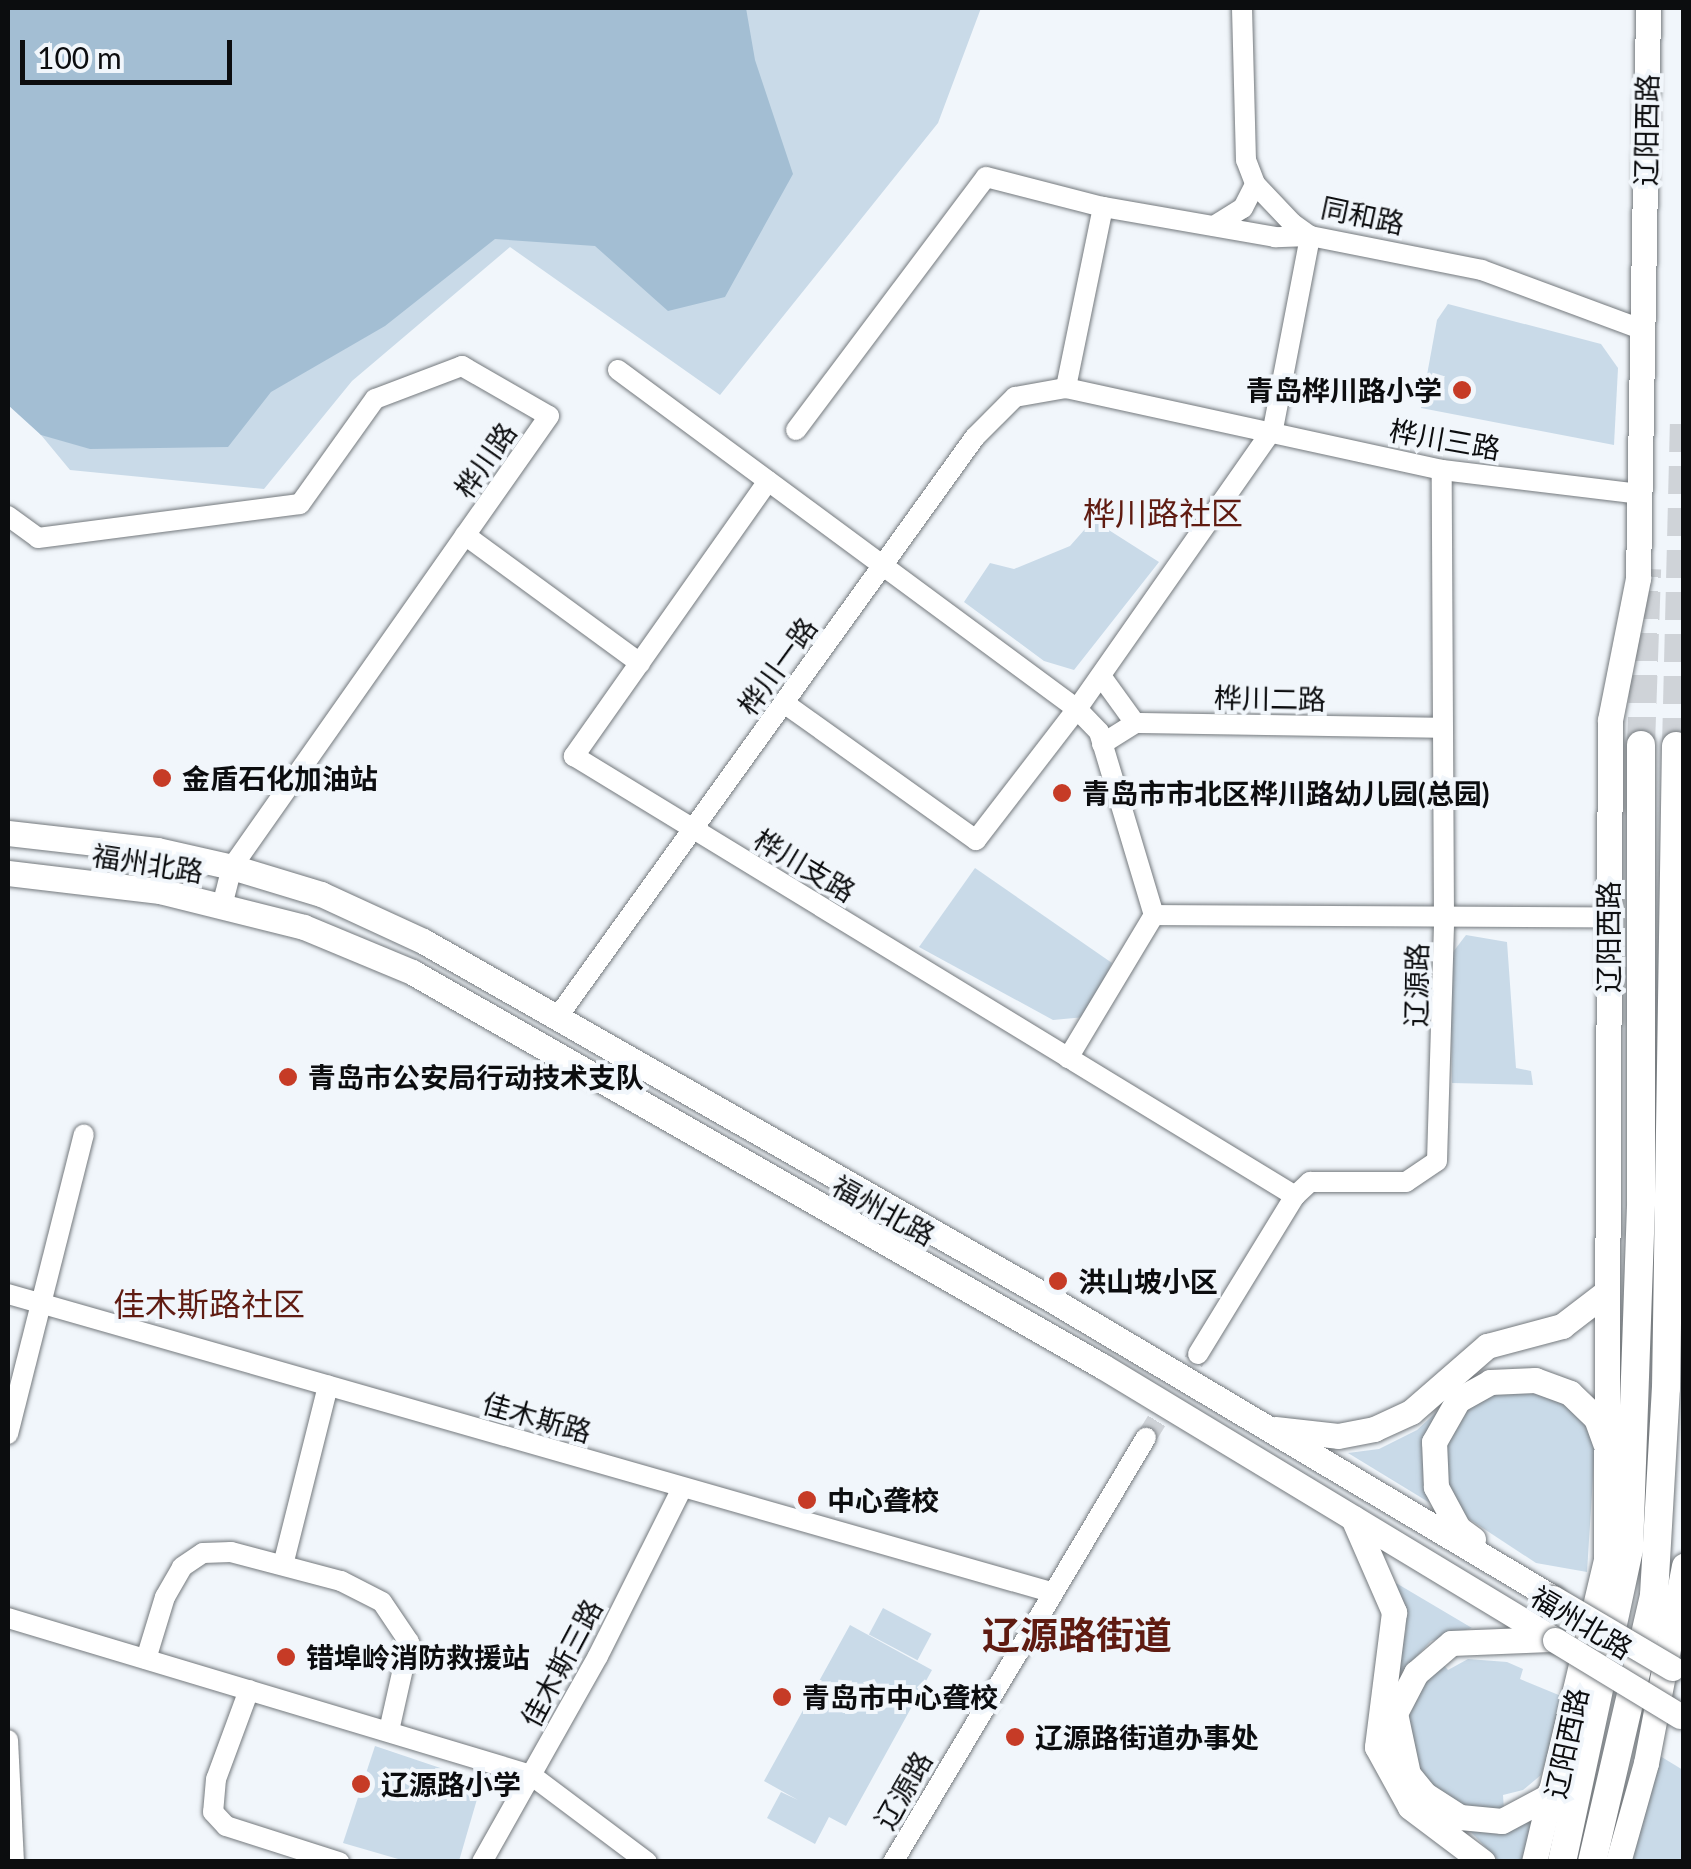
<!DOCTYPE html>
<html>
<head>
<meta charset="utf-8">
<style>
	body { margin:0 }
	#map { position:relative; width:1691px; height:1869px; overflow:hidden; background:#f1f6fb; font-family:Lato,"Noto Sans SC",sans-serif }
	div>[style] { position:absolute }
	.green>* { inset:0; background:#c9dae8; transform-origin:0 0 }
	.forest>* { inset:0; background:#a3bed3 }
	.minor-tunnel>* { height:20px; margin-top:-10px; transform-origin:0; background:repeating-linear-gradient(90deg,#cfd3d8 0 20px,transparent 0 30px) }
	.highway-tunnel>* { height:28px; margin-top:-14px; transform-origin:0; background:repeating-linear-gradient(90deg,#cfd3d8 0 28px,transparent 0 42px) }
	.roads { filter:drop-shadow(0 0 2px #74797d) drop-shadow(0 0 2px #74797d) }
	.minor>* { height:20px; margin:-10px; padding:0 10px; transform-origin:10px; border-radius:10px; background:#fff }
	.major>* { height:25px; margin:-12.5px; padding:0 12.5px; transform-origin:12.5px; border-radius:12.5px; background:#fff }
	.highway>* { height:28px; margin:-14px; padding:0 14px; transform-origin:14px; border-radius:14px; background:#fff }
	.bridges { filter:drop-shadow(0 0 2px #74797d) drop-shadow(0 0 2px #74797d) }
	.major-bridge>* { height:25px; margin:-12.5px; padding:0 12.5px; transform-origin:12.5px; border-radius:12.5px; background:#fff }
	.dots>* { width:28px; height:28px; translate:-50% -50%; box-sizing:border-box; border:5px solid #f1f6fb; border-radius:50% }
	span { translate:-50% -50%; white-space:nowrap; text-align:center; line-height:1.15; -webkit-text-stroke:8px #f1f6fb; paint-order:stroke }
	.street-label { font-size:28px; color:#0c0d0f }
	.poi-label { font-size:28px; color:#0c0d0f; font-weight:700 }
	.right { translate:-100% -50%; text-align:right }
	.left { translate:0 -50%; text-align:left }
	.quarter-label { font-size:32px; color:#5f1b11 }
	.district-label { font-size:38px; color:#5f1b11; font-weight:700 }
	.frame { position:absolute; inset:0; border:10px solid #0c0d0f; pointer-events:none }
	.scale { position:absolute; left:20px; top:40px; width:212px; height:45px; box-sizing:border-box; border:5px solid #0c0d0f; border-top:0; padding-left:12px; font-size:30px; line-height:35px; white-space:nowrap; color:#0c0d0f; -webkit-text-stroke:8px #f1f6fb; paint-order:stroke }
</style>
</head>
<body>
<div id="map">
	<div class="green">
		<i style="clip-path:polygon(8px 8px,981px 8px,938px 123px,720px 395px,510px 247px,352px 381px,264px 489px,70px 470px,8px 395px)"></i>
		<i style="clip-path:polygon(1448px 304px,1601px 344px,1618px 368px,1614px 445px,1421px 408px,1437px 320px)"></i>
		<i style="clip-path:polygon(1093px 520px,1159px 562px,1074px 670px,1044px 661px,964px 602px,990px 563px,1014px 569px,1070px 546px)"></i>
		<i style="clip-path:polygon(975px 868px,1112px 963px,1085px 1017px,1053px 1020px,919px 947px)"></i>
		<i style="clip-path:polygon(1466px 935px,1507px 942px,1516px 1068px,1531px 1071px,1533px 1085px,1452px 1083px,1450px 956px)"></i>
		<i style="clip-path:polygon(1532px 1389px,1565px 1399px,1588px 1420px,1595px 1444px,1587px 1572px,1536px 1563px,1466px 1517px,1447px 1484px,1446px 1445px,1469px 1408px,1493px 1392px)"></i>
		<i style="clip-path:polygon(1442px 1407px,1427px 1443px,1423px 1481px,1430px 1503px,1348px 1453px,1379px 1449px,1417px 1430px)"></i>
		<i style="clip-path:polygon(1396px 1583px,1472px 1628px,1431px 1641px,1395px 1679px,1406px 1630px)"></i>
		<i style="left:883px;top:1608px;width:55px;height:30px;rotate:28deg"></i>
		<i style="clip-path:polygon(850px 1625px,932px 1670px,846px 1826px,829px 1817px,815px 1844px,767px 1818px,781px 1792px,798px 1800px,764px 1781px)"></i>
		<i style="clip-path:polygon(1468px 1659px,1507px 1662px,1523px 1669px,1520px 1679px,1566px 1698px,1541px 1775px,1523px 1790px,1503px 1795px,1504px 1810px,1462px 1805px,1426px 1784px,1407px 1748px,1407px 1720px,1427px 1679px,1443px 1664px,1448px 1670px)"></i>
		<i style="clip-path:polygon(375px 1746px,482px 1782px,459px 1861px,405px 1861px,343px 1843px)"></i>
		<i style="clip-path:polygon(1660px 1756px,1683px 1770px,1683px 1861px,1629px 1862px)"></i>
		<i style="clip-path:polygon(1537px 1816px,1521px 1861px,1499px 1861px,1470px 1831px)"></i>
	</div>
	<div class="forest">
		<i style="clip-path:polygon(8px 8px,746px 8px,755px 60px,793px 174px,725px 297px,668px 311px,595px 246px,495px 239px,385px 326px,271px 392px,228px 447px,90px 449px,41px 435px,8px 405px)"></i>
	</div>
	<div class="minor-tunnel">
		<i style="left:1146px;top:1438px;width:99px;rotate:-58.2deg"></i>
	</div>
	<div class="highway-tunnel">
		<i style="left:1641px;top:745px;width:176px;rotate:-88deg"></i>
		<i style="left:1676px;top:746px;width:326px;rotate:-88.6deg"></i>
	</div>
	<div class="roads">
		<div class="minor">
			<i style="left:1242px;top:8px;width:152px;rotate:88.5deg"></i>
			<i style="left:1246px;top:160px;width:26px;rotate:69deg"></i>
			<i style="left:1255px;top:184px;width:54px;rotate:46.5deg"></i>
			<i style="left:1292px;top:223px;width:22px;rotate:36deg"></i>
			<i style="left:1310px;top:236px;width:175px;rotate:11.2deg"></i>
			<i style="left:1482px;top:270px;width:172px;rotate:20.4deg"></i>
			<i style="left:1214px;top:226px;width:34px;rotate:-32deg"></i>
			<i style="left:1243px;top:208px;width:27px;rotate:-63deg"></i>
			<i style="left:618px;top:370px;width:571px;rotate:36.45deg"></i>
			<i style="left:1077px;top:709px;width:32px;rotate:46deg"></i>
			<i style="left:1099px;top:732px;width:191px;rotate:73.3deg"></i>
			<i style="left:1154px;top:915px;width:167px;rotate:121deg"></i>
			<i style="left:796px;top:430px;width:316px;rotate:-53.1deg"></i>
			<i style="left:986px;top:177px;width:121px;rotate:14.4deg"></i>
			<i style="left:768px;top:481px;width:337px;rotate:125.2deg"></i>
			<i style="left:574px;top:756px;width:845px;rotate:31.39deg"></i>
			<i style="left:8px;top:516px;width:37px;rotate:36deg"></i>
			<i style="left:38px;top:538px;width:264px;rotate:-7.4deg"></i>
			<i style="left:300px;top:504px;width:129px;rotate:-54.5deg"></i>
			<i style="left:375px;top:399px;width:93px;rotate:-20.8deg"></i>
			<i style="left:462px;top:366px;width:100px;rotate:29.9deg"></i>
			<i style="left:549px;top:416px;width:551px;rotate:125.1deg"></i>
			<i style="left:232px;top:867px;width:40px;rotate:104.4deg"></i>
			<i style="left:465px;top:535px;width:217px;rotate:36.2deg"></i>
			<i style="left:1101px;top:676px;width:58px;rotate:54.1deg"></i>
			<i style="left:784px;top:703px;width:236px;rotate:35.5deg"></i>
			<i style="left:976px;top:840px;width:165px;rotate:-52.4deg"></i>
			<i style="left:1077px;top:709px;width:342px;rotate:-55deg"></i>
			<i style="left:1273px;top:429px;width:197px;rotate:-79.1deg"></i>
			<i style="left:1310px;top:236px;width:35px;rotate:178deg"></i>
			<i style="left:1275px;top:237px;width:175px;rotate:-170.1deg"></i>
			<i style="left:1103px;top:207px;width:185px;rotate:101.6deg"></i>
			<i style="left:1102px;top:744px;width:39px;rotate:-32deg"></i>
			<i style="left:1135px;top:723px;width:308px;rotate:0.9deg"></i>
			<i style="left:1154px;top:915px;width:454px;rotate:0.3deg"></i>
			<i style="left:559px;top:1015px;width:712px;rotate:-54.26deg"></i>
			<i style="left:975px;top:437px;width:57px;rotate:-45deg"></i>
			<i style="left:1015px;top:397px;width:52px;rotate:-10deg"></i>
			<i style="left:1066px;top:388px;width:385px;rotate:12.3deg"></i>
			<i style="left:1442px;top:470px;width:199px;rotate:6.9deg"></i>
			<i style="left:8px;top:1294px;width:1085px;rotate:15.95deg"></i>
			<i style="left:1198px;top:1354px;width:185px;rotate:-58.5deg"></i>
			<i style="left:1295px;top:1196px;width:21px;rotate:-43deg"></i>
			<i style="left:1310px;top:1182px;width:96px"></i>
			<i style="left:1406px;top:1182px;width:37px;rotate:-34deg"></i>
			<i style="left:1437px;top:1161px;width:242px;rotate:-88.3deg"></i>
			<i style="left:1444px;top:919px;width:449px;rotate:-90.3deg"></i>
			<i style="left:8px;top:1434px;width:309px;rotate:-75.8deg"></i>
			<i style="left:283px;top:1565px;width:185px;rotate:-75.9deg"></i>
			<i style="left:8px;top:1618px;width:546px;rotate:16.71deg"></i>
			<i style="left:531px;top:1775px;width:145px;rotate:36.9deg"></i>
			<i style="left:146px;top:1659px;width:65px;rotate:-73deg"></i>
			<i style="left:165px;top:1597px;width:34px;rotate:-60deg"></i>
			<i style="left:182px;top:1567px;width:25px;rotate:-34deg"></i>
			<i style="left:203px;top:1553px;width:28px;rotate:-2deg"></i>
			<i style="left:231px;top:1552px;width:114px;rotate:14.8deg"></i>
			<i style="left:341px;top:1581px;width:46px;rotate:27.1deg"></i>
			<i style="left:382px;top:1602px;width:48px;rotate:56deg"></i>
			<i style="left:409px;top:1642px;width:91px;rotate:102.7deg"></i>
			<i style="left:249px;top:1690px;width:95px;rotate:110.3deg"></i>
			<i style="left:216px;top:1779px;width:33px;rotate:95deg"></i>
			<i style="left:213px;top:1812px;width:19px;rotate:47deg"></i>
			<i style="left:226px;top:1826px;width:119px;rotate:17.7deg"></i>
			<i style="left:8px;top:1740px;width:122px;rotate:87.2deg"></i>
			<i style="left:482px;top:1862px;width:236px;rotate:-60.6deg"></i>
			<i style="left:598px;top:1656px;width:188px;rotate:-63.4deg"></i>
			<i style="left:893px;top:1862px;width:494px;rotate:-59.2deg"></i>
		</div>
		<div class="major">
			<i style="left:8px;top:833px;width:150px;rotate:6.5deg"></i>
			<i style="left:157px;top:850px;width:77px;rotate:12.8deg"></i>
			<i style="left:232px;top:867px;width:93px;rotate:16.9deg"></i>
			<i style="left:321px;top:894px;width:112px;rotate:24.7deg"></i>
			<i style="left:423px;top:941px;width:715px;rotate:29.69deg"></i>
			<i style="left:1044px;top:1295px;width:592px;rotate:30.76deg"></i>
			<i style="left:8px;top:873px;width:153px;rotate:6.8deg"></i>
			<i style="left:160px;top:891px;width:148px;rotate:14deg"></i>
			<i style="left:304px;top:927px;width:117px;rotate:22.6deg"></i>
			<i style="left:412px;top:972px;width:795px;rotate:29.73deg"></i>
			<i style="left:1102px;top:1366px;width:529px;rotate:31.17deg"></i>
			<i style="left:1275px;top:1429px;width:63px;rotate:6.3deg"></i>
			<i style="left:1338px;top:1436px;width:37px;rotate:-11deg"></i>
			<i style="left:1374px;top:1429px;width:41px;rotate:-24.7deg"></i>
			<i style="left:1411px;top:1412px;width:101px;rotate:-41deg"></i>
			<i style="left:1487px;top:1346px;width:78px;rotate:-14.9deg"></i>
			<i style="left:1562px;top:1326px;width:54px;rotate:-37.5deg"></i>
			<i style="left:1353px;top:1518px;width:103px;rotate:66.4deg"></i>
			<i style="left:1394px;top:1612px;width:136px;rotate:97.2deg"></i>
			<i style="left:1377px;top:1747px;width:68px;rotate:61.2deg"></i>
			<i style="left:1410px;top:1807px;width:91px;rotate:37deg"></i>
			<i style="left:1473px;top:1539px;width:19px;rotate:-144deg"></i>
			<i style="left:1458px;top:1528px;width:47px;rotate:-118.2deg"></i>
			<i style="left:1436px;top:1487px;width:45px;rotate:-92.5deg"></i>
			<i style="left:1434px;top:1442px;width:48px;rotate:-60.3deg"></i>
			<i style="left:1458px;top:1400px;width:37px;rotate:-29deg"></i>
			<i style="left:1490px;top:1382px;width:45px;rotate:-2.5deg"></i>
			<i style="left:1535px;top:1380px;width:37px;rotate:20deg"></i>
			<i style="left:1570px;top:1393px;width:36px;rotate:44deg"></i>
			<i style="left:1596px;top:1418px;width:27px;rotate:70deg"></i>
			<i style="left:1550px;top:1639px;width:99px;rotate:177.7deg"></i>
			<i style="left:1451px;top:1643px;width:46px;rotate:139.4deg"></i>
			<i style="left:1416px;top:1673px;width:45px;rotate:117.7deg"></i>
			<i style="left:1395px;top:1713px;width:62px;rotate:78deg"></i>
			<i style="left:1408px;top:1774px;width:26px;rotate:51deg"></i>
			<i style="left:1424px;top:1794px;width:43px;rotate:32.6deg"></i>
			<i style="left:1460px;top:1817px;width:42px;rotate:5.4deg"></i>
			<i style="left:1502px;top:1821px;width:51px;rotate:-28.1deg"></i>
			<i style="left:1547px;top:1797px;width:21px;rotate:-61deg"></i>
			<i style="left:1534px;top:1862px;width:311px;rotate:-76.6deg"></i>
			<i style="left:1606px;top:1559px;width:839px;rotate:-89.73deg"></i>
			<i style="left:1610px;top:720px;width:145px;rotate:-78.8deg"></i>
			<i style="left:1638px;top:578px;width:570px;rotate:-88.99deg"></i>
			<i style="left:1618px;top:1862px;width:103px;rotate:-74.2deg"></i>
			<i style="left:1646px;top:1763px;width:201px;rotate:-79.1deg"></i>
		</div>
		<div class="highway">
			<i style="left:1562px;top:1862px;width:320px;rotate:-77.9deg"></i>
			<i style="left:1629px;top:1549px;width:348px;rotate:-88deg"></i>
			<i style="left:1641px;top:1201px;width:456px;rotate:-90deg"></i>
			<i style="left:1592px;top:1862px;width:274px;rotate:-76.9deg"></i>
			<i style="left:1654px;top:1595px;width:207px;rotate:-86.7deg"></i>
			<i style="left:1666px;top:1388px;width:642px;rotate:-89.11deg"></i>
		</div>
	</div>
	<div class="bridges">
		<div class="major-bridge">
			<i style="left:1553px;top:1598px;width:138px;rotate:30.5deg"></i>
			<i style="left:1555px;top:1640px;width:146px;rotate:31.3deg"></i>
		</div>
	</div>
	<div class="dots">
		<i style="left:1462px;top:390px;background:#c63b26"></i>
		<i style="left:162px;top:778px;background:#c63b26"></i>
		<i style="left:1062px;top:793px;background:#c63b26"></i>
		<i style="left:288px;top:1077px;background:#c63b26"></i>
		<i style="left:1058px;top:1281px;background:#c63b26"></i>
		<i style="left:807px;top:1500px;background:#c63b26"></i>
		<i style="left:286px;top:1657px;background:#c63b26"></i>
		<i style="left:782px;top:1697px;background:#c63b26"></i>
		<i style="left:1015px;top:1737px;background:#c63b26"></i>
		<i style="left:361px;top:1784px;background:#c63b26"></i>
	</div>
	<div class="street-label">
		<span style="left:1646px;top:130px;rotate:-89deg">辽阳西路</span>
		<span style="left:1363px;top:215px;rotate:12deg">同和路</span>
		<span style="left:1445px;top:439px;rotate:10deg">桦川三路</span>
		<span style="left:485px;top:460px;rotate:-55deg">桦川路</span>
		<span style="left:777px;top:666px;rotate:-54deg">桦川一路</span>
		<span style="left:1270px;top:698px;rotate:1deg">桦川二路</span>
		<span style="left:148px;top:863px;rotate:9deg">福州北路</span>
		<span style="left:805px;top:865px;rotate:31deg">桦川支路</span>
		<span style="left:1608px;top:937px;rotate:-90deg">辽阳西路</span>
		<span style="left:1416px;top:985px;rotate:-89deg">辽源路</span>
		<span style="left:884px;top:1210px;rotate:29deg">福州北路</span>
		<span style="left:537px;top:1417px;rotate:16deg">佳木斯路</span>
		<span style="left:1582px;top:1622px;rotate:31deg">福州北路</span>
		<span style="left:561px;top:1663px;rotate:-62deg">佳木斯三路</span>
		<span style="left:1566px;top:1743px;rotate:-78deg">辽阳西路</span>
		<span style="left:903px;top:1790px;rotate:-60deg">辽源路</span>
	</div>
	<div class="poi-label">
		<span class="right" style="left:1442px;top:390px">青岛桦川路小学</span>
		<span class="left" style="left:182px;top:778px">金盾石化加油站</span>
		<span class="left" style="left:1082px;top:793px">青岛市市北区桦川路幼儿园(总园)</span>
		<span class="left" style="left:308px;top:1077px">青岛市公安局行动技术支队</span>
		<span class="left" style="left:1078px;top:1281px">洪山坡小区</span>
		<span class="left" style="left:827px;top:1500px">中心聋校</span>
		<span class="left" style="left:306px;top:1657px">错埠岭消防救援站</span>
		<span class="left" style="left:802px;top:1697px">青岛市中心聋校</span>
		<span class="left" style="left:1035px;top:1737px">辽源路街道办事处</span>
		<span class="left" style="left:381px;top:1784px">辽源路小学</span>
	</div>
	<div class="quarter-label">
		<span style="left:1163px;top:513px">桦川路社区</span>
		<span style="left:209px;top:1304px">佳木斯路社区</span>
	</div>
	<div class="district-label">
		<span style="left:1077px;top:1635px">辽源路街道</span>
	</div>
	<div class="frame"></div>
	<div class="scale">100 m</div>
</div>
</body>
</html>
